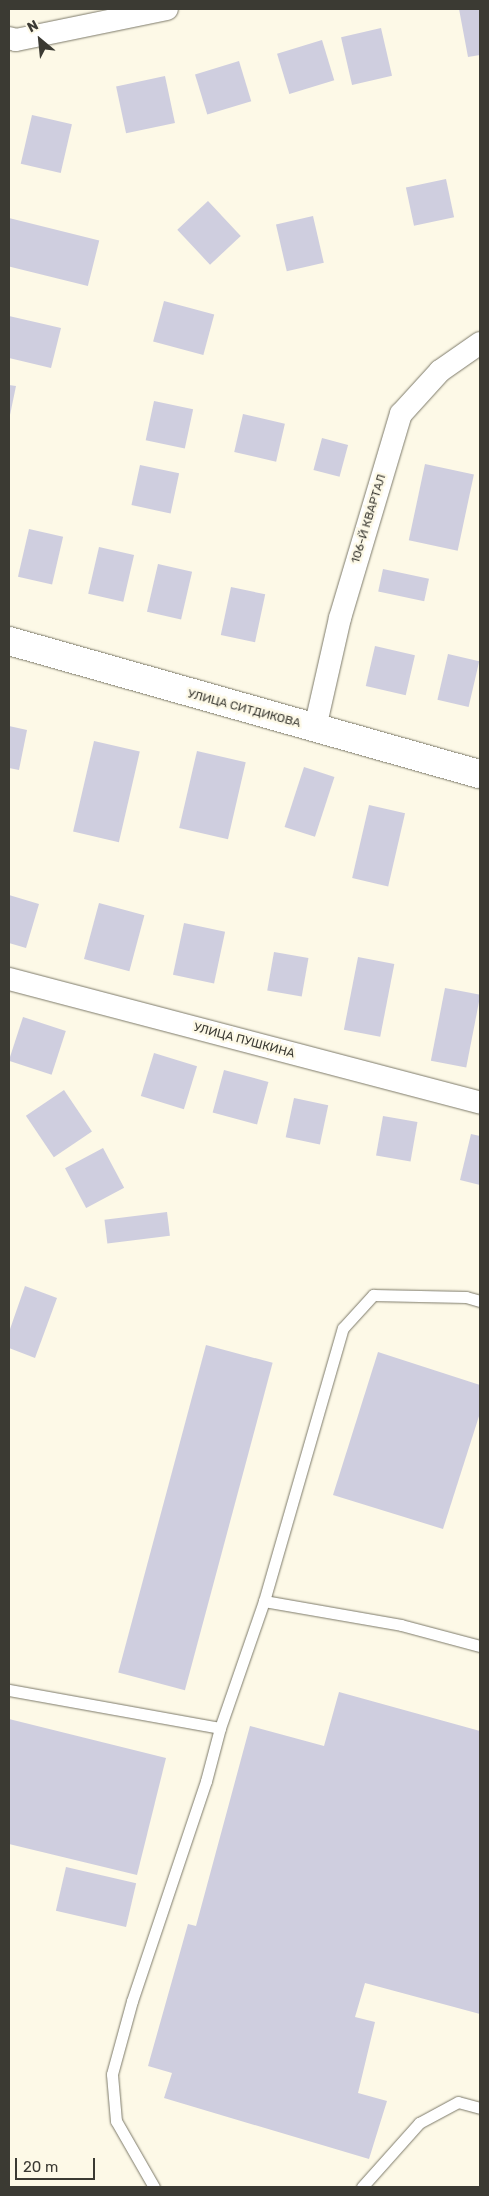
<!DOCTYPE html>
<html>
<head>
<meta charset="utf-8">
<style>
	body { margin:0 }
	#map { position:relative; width:489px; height:2196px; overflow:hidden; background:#fdf9e7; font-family:Rubik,sans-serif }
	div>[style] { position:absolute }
	.building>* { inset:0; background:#cfcedf; transform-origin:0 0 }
	.roads { filter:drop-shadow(0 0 1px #7d7a6a) drop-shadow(0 0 1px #7d7a6a) }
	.lane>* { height:11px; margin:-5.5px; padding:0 5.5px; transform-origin:5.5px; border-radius:5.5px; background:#fff }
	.street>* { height:22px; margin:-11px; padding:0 11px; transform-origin:11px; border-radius:11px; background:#fff }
	.secondary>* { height:28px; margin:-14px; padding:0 14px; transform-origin:14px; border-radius:14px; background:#fff }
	span { translate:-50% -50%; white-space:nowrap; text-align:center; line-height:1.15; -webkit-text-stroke:5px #fdf9e7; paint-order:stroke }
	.street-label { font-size:12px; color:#3b3a33 }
	.frame { position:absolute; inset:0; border:10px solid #3b3a33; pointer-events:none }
	.north { position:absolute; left:15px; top:15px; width:50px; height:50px; -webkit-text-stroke:4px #fdf9e7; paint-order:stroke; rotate:332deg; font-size:14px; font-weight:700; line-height:20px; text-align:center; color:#3b3a33 }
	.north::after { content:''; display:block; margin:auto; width:18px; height:22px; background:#3b3a33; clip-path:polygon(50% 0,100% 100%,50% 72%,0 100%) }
	.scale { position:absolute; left:15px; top:2158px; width:80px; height:22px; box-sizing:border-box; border:2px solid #3b3a33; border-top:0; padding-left:6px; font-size:15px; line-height:18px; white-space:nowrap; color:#3b3a33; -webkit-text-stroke:4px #fdf9e7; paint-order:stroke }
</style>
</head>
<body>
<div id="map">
	<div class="building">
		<i style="clip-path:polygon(459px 9px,480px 9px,480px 55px,468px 57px)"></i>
		<i style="left:381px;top:28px;width:49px;height:41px;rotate:77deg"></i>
		<i style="left:322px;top:40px;width:42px;height:47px;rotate:73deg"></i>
		<i style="left:239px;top:61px;width:42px;height:46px;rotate:73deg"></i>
		<i style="left:165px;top:76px;width:48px;height:50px;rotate:78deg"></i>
		<i style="left:32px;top:115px;width:41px;height:50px;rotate:13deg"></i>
		<i style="left:446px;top:179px;width:39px;height:41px;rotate:78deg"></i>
		<i style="left:208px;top:201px;width:48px;height:42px;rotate:47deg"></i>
		<i style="left:313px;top:216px;width:48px;height:38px;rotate:77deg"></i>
		<i style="left:9px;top:218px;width:93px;height:47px;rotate:14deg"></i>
		<i style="left:164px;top:301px;width:52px;height:42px;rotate:15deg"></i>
		<i style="clip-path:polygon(9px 316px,61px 328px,51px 368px,9px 358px)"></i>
		<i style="clip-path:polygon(9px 385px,16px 386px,10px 415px,9px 415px)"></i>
		<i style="left:154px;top:401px;width:40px;height:40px;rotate:12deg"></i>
		<i style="left:243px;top:414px;width:43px;height:39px;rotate:13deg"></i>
		<i style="left:322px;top:438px;width:27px;height:33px;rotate:15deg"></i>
		<i style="left:425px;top:464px;width:50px;height:78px;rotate:12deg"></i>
		<i style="left:140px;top:465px;width:40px;height:41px;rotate:12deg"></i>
		<i style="left:29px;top:529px;width:35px;height:49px;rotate:13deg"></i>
		<i style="left:99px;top:547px;width:36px;height:48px;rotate:13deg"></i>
		<i style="left:158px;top:564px;width:35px;height:49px;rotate:13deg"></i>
		<i style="left:383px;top:569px;width:47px;height:23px;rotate:12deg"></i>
		<i style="left:231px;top:587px;width:35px;height:49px;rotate:12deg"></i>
		<i style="left:375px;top:646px;width:41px;height:41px;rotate:13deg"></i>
		<i style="left:448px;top:654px;width:32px;height:47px;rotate:13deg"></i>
		<i style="clip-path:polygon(9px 726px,27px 730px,19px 770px,9px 768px)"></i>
		<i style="left:94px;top:741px;width:47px;height:93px;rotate:13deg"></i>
		<i style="left:197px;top:751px;width:50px;height:79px;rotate:13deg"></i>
		<i style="left:304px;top:767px;width:32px;height:63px;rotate:18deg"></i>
		<i style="left:369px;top:805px;width:37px;height:75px;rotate:13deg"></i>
		<i style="clip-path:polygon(9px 895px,39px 904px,26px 948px,9px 943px)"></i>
		<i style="left:99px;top:903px;width:47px;height:58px;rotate:15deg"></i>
		<i style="left:184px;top:923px;width:42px;height:53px;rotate:12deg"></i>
		<i style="left:274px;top:952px;width:35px;height:39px;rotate:10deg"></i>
		<i style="left:358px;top:957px;width:37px;height:74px;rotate:11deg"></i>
		<i style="left:445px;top:988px;width:36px;height:74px;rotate:11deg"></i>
		<i style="left:23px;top:1017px;width:45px;height:46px;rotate:18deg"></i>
		<i style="left:154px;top:1053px;width:45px;height:45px;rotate:17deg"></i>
		<i style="left:224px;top:1070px;width:46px;height:44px;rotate:15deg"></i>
		<i style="left:64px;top:1090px;width:50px;height:46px;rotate:56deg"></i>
		<i style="left:294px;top:1098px;width:35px;height:40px;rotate:12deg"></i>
		<i style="left:383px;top:1116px;width:35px;height:40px;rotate:10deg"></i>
		<i style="clip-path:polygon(471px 1134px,480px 1136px,480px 1185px,460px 1180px)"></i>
		<i style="left:103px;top:1148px;width:45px;height:43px;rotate:62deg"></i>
		<i style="left:167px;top:1212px;width:24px;height:63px;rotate:83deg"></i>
		<i style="clip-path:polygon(25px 1286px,57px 1298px,35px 1358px,9px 1348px,9px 1332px)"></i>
		<i style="left:206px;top:1345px;width:69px;height:339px;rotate:15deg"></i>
		<i style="clip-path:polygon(378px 1352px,480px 1385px,480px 1413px,443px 1529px,333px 1495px)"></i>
		<i style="clip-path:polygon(339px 1692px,480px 1731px,480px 2014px,365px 1983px,355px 2017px,375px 2022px,358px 2093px,387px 2101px,369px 2159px,164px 2098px,172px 2073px,148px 2066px,188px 1924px,196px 1926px,250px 1726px,324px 1746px)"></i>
		<i style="clip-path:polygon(9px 1719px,166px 1758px,137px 1875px,9px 1844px)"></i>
		<i style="left:66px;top:1867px;width:72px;height:45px;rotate:13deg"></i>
	</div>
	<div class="roads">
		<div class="lane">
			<i style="left:264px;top:1601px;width:139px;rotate:9.9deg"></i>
			<i style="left:401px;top:1625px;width:82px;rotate:14.9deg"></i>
			<i style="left:9px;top:1690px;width:214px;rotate:10.2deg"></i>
			<i style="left:154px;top:2187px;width:76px;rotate:-119.9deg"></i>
			<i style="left:116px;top:2121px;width:47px;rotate:-94.9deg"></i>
			<i style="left:112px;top:2074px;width:76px;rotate:-74.7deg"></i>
			<i style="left:132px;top:2001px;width:232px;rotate:-71.4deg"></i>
			<i style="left:206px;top:1781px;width:55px;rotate:-75.2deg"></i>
			<i style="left:220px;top:1728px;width:134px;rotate:-70.9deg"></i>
			<i style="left:264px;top:1601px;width:284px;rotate:-73.9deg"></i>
			<i style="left:343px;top:1328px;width:45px;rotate:-47.7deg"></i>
			<i style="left:373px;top:1295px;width:93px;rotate:1.2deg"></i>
			<i style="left:466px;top:1297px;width:15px;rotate:16deg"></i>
			<i style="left:362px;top:2187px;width:86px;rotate:-48.3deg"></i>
			<i style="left:419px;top:2123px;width:44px;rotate:-28.3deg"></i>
			<i style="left:458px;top:2102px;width:23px;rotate:15deg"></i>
		</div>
		<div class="street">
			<i style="left:9px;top:38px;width:7px;rotate:16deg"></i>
			<i style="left:16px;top:40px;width:154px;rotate:-11.6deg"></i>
			<i style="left:315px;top:728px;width:113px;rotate:-77.2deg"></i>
			<i style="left:340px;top:618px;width:213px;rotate:-73.4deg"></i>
			<i style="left:401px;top:414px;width:58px;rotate:-47.8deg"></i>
			<i style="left:440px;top:371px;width:49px;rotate:-35deg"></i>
			<i style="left:9px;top:979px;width:487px;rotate:14.7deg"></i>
		</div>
		<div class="secondary">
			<i style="left:9px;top:641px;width:489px;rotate:15.8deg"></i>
		</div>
	</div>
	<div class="street-label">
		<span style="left:369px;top:519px;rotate:-73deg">106-Й КВАРТАЛ</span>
		<span style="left:244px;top:709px;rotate:15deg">УЛИЦА СИТДИКОВА</span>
		<span style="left:244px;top:1041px;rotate:15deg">УЛИЦА ПУШКИНА</span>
	</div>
	<div class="frame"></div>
	<div class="north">N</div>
	<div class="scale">20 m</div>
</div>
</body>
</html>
